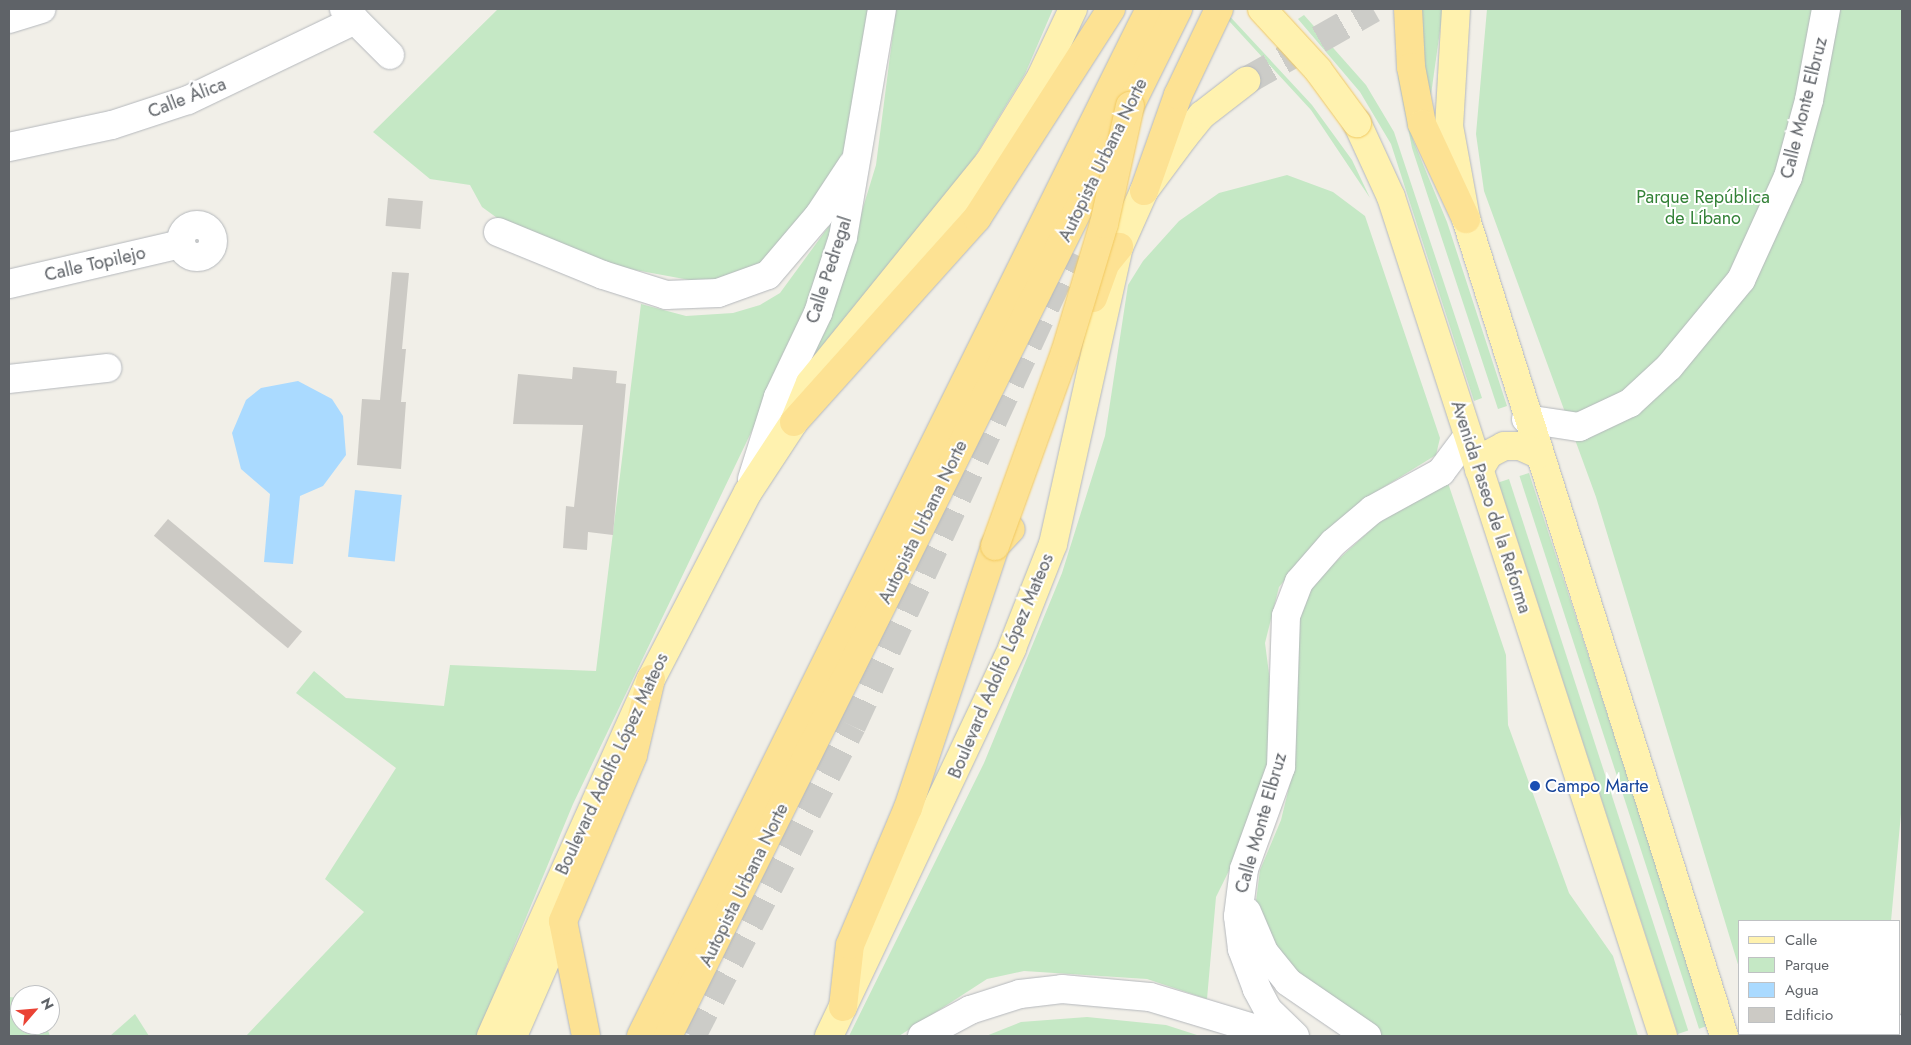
<!DOCTYPE html>
<html>
<head>
<meta charset="utf-8">
<style>
	body { margin:0 }
	#map { position:relative; width:1911px; height:1045px; overflow:hidden; background:#f1efe8; font-family:Jost,sans-serif }
	div>[style] { position:absolute }
	.green>* { inset:0; background:#c5e8c5; transform-origin:0 0 }
	.water>* { inset:0; background:#aadaff; transform-origin:0 0 }
	.building>* { inset:0; background:#cccac5; transform-origin:0 0 }
	.major-tunnel>* { height:28px; margin-top:-14px; transform-origin:0; background:repeating-linear-gradient(90deg,#ccccc8 0 28px,transparent 0 42px) }
	.highway-tunnel>* { height:28px; margin-top:-14px; transform-origin:0; background:repeating-linear-gradient(90deg,#ccccc8 0 28px,transparent 0 42px) }
	.roads { filter:drop-shadow(0 0 1px #b5b8bc) drop-shadow(0 0 1px #b5b8bc) }
	.minor>* { height:28px; margin:-14px; padding:0 14px; transform-origin:14px; border-radius:14px; background:#fff }
	.minor>.ring { margin:-14px; padding:0; box-sizing:content-box; background:none; border:28px solid #fff; border-radius:50% }
	.major>* { height:28px; margin:-14px; padding:0 14px; transform-origin:14px; border-radius:14px; background:#fff2af }
	.highway>* { height:28px; margin:-14px; padding:0 14px; transform-origin:14px; border-radius:14px; background:#fde293 }
	.bridges { filter:drop-shadow(0 0 1px #f2c960) drop-shadow(0 0 1px #f2c960) }
	.major-bridge>* { height:28px; margin:-14px; padding:0 14px; transform-origin:14px; border-radius:14px; background:#fff2af }
	.highway-bridge>* { height:28px; margin:-14px; padding:0 14px; transform-origin:14px; border-radius:14px; background:#fde293 }
	.dots>* { width:14px; height:14px; translate:-50% -50%; box-sizing:border-box; border:2px solid #fff; border-radius:50% }
	span { translate:-50% -50%; white-space:nowrap; text-align:center; line-height:1.15; -webkit-text-stroke:4px #fff; paint-order:stroke }
	.street-label { font-size:18px; color:#5f6368 }
	.park-label { font-size:18px; color:#348238 }
	.transit-label { font-size:18px; color:#164399 }
	.left { translate:0 -50%; text-align:left }
	.frame { position:absolute; inset:0; border:10px solid #5f6368; pointer-events:none }
	.legend { position:absolute; left:1738px; top:920px; width:162px; height:115px; box-sizing:border-box; background:#fff; border:1px solid #bfc1c3; margin:0; padding:6px 9px; list-style:none; font-size:15px; color:#5f6368 }
	.legend li { display:flex; align-items:center; gap:10px; height:25px }
	.legend b { width:25px; border:1px solid #bfc1c3 }
	.north { position:absolute; left:10px; top:985px; width:50px; height:50px; box-sizing:border-box; background:#fff; border:1px solid #bfc1c3; border-radius:50%; rotate:63deg; font-size:14px; font-weight:700; line-height:20px; text-align:center; color:#5f6368 }
	.north::after { content:''; display:block; margin:auto; width:18px; height:22px; background:#ea4335; clip-path:polygon(50% 0,100% 100%,50% 72%,0 100%) }
</style>
</head>
<body>
<div id="map">
	<div class="green">
		<i style="clip-path:polygon(498px 9px,869px 9px,844px 153px,825px 187px,770px 260px,706px 283px,597px 263px,525px 238px,482px 207px,470px 185px,430px 179px,373px 132px)"></i>
		<i style="clip-path:polygon(896px 9px,1053px 9px,1025px 74px,965px 173px,813px 360px,807px 357px,844px 270px,876px 165px)"></i>
		<i style="clip-path:polygon(1218px 9px,1223px 9px,1312px 105px,1352px 160px,1370px 198px,1311px 110px)"></i>
		<i style="clip-path:polygon(1395px 9px,1413px 140px,1447px 222px,1507px 406px,1498px 409px,1412px 148px,1398px 77px)"></i>
		<i style="clip-path:polygon(1417px 9px,1443px 9px,1429px 109px)"></i>
		<i style="clip-path:polygon(1487px 9px,1902px 9px,1902px 803px,1891px 921px,1740px 921px,1740px 971px,1596px 497px,1484px 191px,1476px 134px)"></i>
		<i style="clip-path:polygon(1304px 15px,1366px 85px,1394px 132px,1482px 398px,1474px 401px,1391px 144px,1360px 92px,1298px 19px)"></i>
		<i style="clip-path:polygon(1287px 175px,1333px 192px,1365px 216px,1440px 438px,1436px 455px,1371px 495px,1314px 545px,1279px 587px,1265px 643px,1271px 689px,1268px 758px,1258px 812px,1216px 897px,1207px 999px,1147px 979px,1024px 971px,987px 979px,899px 1036px,849px 1036px,984px 763px,1062px 573px,1105px 436px,1128px 285px,1143px 261px,1179px 221px,1219px 193px)"></i>
		<i style="clip-path:polygon(837px 215px,815px 299px,573px 804px,477px 1036px,246px 1036px,364px 912px,325px 879px,396px 768px,296px 693px,314px 671px,346px 698px,444px 706px,450px 665px,596px 671px,641px 304px,686px 316px,733px 313px,760px 305px,780px 293px)"></i>
		<i style="left:1529px;top:473px;width:581px;height:10px;rotate:72deg"></i>
		<i style="left:1509px;top:479px;width:580px;height:11px;rotate:72deg"></i>
		<i style="clip-path:polygon(1447px 480px,1506px 655px,1508px 725px,1569px 893px,1613px 956px,1638px 1036px,1363px 1036px,1272px 956px,1255px 909px,1260px 870px,1281px 820px,1294px 767px,1289px 641px,1306px 589px,1377px 524px)"></i>
		<i style="clip-path:polygon(9px 997px,20px 998px,20px 1025px,46px 1025px,50px 1036px,9px 1036px)"></i>
		<i style="clip-path:polygon(135px 1014px,149px 1036px,110px 1036px)"></i>
		<i style="clip-path:polygon(1087px 1017px,1166px 1025px,1200px 1036px,986px 1036px,1021px 1022px)"></i>
		<i style="clip-path:polygon(1759px 1034px,1881px 1034px,1759px 1036px)"></i>
	</div>
	<div class="water">
		<i style="clip-path:polygon(298px 381px,332px 399px,343px 416px,346px 455px,323px 486px,300px 496px,293px 564px,264px 562px,270px 494px,241px 469px,232px 433px,246px 400px,261px 388px)"></i>
		<i style="left:355px;top:490px;width:47px;height:67px;rotate:6deg"></i>
	</div>
	<div class="building">
		<i style="left:388px;top:198px;width:35px;height:28px;rotate:5deg"></i>
		<i style="clip-path:polygon(392px 272px,409px 273px,402px 349px,406px 349px,401px 402px,406px 402px,401px 469px,357px 465px,362px 399px,380px 400px)"></i>
		<i style="clip-path:polygon(573px 367px,617px 371px,616px 383px,626px 384px,613px 535px,588px 532px,587px 550px,563px 548px,566px 506px,574px 507px,583px 425px,513px 424px,518px 374px,572px 379px)"></i>
		<i style="left:168px;top:519px;width:175px;height:22px;rotate:40deg"></i>
	</div>
	<div class="major-tunnel">
		<i style="left:1246px;top:81px;width:146px;rotate:-29.6deg"></i>
	</div>
	<div class="highway-tunnel">
		<i style="left:692px;top:1036px;width:349px;rotate:-62.7deg"></i>
		<i style="left:852px;top:726px;width:522px;rotate:-65.2deg"></i>
	</div>
	<div class="roads">
		<div class="minor">
			<i style="left:344px;top:9px;width:65px;rotate:45deg"></i>
			<i style="left:9px;top:19px;width:34px;rotate:-17deg"></i>
			<i style="left:9px;top:147px;width:105px;rotate:-12.1deg"></i>
			<i style="left:112px;top:125px;width:80px;rotate:-18.2deg"></i>
			<i style="left:188px;top:100px;width:185px;rotate:-25.6deg"></i>
			<i class="ring" style="left:181px;top:225px;width:4px;height:4px"></i>
			<i style="left:498px;top:232px;width:113px;rotate:22.3deg"></i>
			<i style="left:603px;top:275px;width:66px;rotate:17.6deg"></i>
			<i style="left:666px;top:295px;width:52px;rotate:-2.2deg"></i>
			<i style="left:718px;top:293px;width:53px;rotate:-19.8deg"></i>
			<i style="left:768px;top:275px;width:79px;rotate:-49.6deg"></i>
			<i style="left:819px;top:215px;width:60px;rotate:-56.6deg"></i>
			<i style="left:9px;top:284px;width:177px;rotate:-13.1deg"></i>
			<i style="left:9px;top:379px;width:99px;rotate:-6.4deg"></i>
			<i style="left:1526px;top:419px;width:54px;rotate:8.6deg"></i>
			<i style="left:1579px;top:427px;width:56px;rotate:-25.2deg"></i>
			<i style="left:1630px;top:403px;width:53px;rotate:-42.7deg"></i>
			<i style="left:1669px;top:367px;width:113px;rotate:-50.4deg"></i>
			<i style="left:1741px;top:280px;width:113px;rotate:-65.5deg"></i>
			<i style="left:1788px;top:177px;width:80px;rotate:-74.7deg"></i>
			<i style="left:1809px;top:100px;width:93px;rotate:-79.4deg"></i>
			<i style="left:752px;top:479px;width:86px;rotate:-72.4deg"></i>
			<i style="left:778px;top:397px;width:93px;rotate:-64.5deg"></i>
			<i style="left:818px;top:313px;width:80px;rotate:-71.8deg"></i>
			<i style="left:843px;top:237px;width:231px;rotate:-80.3deg"></i>
			<i style="left:1247px;top:912px;width:43px;rotate:67deg"></i>
			<i style="left:1264px;top:952px;width:38px;rotate:51deg"></i>
			<i style="left:1288px;top:982px;width:96px;rotate:34.4deg"></i>
			<i style="left:1900px;top:1030px;width:2px;rotate:-27deg"></i>
			<i style="left:922px;top:1036px;width:55px;rotate:-28.4deg"></i>
			<i style="left:970px;top:1010px;width:52px;rotate:-17.7deg"></i>
			<i style="left:1020px;top:994px;width:42px;rotate:-6.8deg"></i>
			<i style="left:1062px;top:989px;width:88px;rotate:5.2deg"></i>
			<i style="left:1150px;top:997px;width:135px;rotate:16.8deg"></i>
			<i style="left:1295px;top:1036px;width:37px;rotate:-136deg"></i>
			<i style="left:1268px;top:1010px;width:24px;rotate:-118deg"></i>
			<i style="left:1257px;top:989px;width:43px;rotate:-110.6deg"></i>
			<i style="left:1242px;top:949px;width:33px;rotate:-97deg"></i>
			<i style="left:1238px;top:916px;width:47px;rotate:-82.7deg"></i>
			<i style="left:1244px;top:869px;width:109px;rotate:-70.1deg"></i>
			<i style="left:1281px;top:767px;width:151px;rotate:-88.1deg"></i>
			<i style="left:1286px;top:616px;width:36px;rotate:-69deg"></i>
			<i style="left:1299px;top:582px;width:52px;rotate:-48.9deg"></i>
			<i style="left:1333px;top:543px;width:51px;rotate:-40.2deg"></i>
			<i style="left:1372px;top:510px;width:79px;rotate:-28.8deg"></i>
			<i style="left:1441px;top:472px;width:45px;rotate:-53.1deg"></i>
			<i style="left:1854px;top:1036px;width:18px;rotate:-6deg"></i>
		</div>
		<div class="major">
			<i style="left:1456px;top:9px;width:117px;rotate:93.4deg"></i>
			<i style="left:1449px;top:126px;width:95px;rotate:79.6deg"></i>
			<i style="left:1466px;top:219px;width:857px;rotate:72.47deg"></i>
			<i style="left:1357px;top:123px;width:81px;rotate:65.3deg"></i>
			<i style="left:1391px;top:197px;width:882px;rotate:72.04deg"></i>
			<i style="left:1479px;top:470px;width:19px;rotate:-58deg"></i>
			<i style="left:1489px;top:454px;width:17px;rotate:-28deg"></i>
			<i style="left:1504px;top:446px;width:16px"></i>
			<i style="left:1520px;top:446px;width:20px;rotate:24deg"></i>
			<i style="left:491px;top:1036px;width:391px;rotate:-65.9deg"></i>
			<i style="left:651px;top:679px;width:211px;rotate:-62.6deg"></i>
			<i style="left:748px;top:492px;width:84px;rotate:-56.7deg"></i>
			<i style="left:794px;top:422px;width:42px;rotate:-67.7deg"></i>
			<i style="left:810px;top:383px;width:284px;rotate:-51deg"></i>
			<i style="left:989px;top:162px;width:100px;rotate:-58.5deg"></i>
			<i style="left:1041px;top:77px;width:75px;rotate:-64.8deg"></i>
			<i style="left:513px;top:1036px;width:125px;rotate:-66.5deg"></i>
			<i style="left:829px;top:1036px;width:429px;rotate:-64.7deg"></i>
			<i style="left:1012px;top:648px;width:112px;rotate:-68.5deg"></i>
			<i style="left:1053px;top:544px;width:304px;rotate:-77.5deg"></i>
			<i style="left:1119px;top:247px;width:61px;rotate:-65.9deg"></i>
			<i style="left:1144px;top:191px;width:67px;rotate:-53.5deg"></i>
			<i style="left:1184px;top:137px;width:28px;rotate:-51deg"></i>
			<i style="left:1202px;top:115px;width:56px;rotate:-37.7deg"></i>
		</div>
		<div class="highway">
			<i style="left:1408px;top:9px;width:58px;rotate:87deg"></i>
			<i style="left:1411px;top:67px;width:58px;rotate:79.1deg"></i>
			<i style="left:1422px;top:124px;width:105px;rotate:65.1deg"></i>
			<i style="left:1144px;top:191px;width:102px;rotate:-70.5deg"></i>
			<i style="left:1178px;top:95px;width:95px;rotate:-64.5deg"></i>
			<i style="left:1093px;top:298px;width:37px;rotate:-70deg"></i>
			<i style="left:1106px;top:263px;width:21px;rotate:-51deg"></i>
			<i style="left:794px;top:422px;width:274px;rotate:-48.1deg"></i>
			<i style="left:977px;top:218px;width:248px;rotate:-57.3deg"></i>
			<i style="left:843px;top:1007px;width:62px;rotate:-83.6deg"></i>
			<i style="left:850px;top:945px;width:149px;rotate:-67.1deg"></i>
			<i style="left:908px;top:808px;width:276px;rotate:-71.6deg"></i>
			<i style="left:995px;top:546px;width:23px;rotate:-47deg"></i>
			<i style="left:586px;top:1036px;width:117px;rotate:-101.3deg"></i>
			<i style="left:563px;top:921px;width:180px;rotate:-67.1deg"></i>
			<i style="left:633px;top:755px;width:78px;rotate:-76.7deg"></i>
			<i style="left:641px;top:1036px;width:1146px;rotate:-63.64deg"></i>
			<i style="left:668px;top:1036px;width:1147px;rotate:-63.59deg"></i>
		</div>
	</div>
	<div class="bridges">
		<div class="major-bridge">
			<i style="left:1262px;top:9px;width:83px;rotate:47.4deg"></i>
			<i style="left:1318px;top:70px;width:66px;rotate:53.7deg"></i>
		</div>
		<div class="highway-bridge">
			<i style="left:995px;top:546px;width:205px;rotate:-70.1deg"></i>
			<i style="left:1065px;top:353px;width:135px;rotate:-73.2deg"></i>
			<i style="left:1104px;top:224px;width:121px;rotate:-77.6deg"></i>
		</div>
	</div>
	<div class="dots">
		<i style="left:1535px;top:786px;background:#1a4fb4"></i>
	</div>
	<div class="street-label">
		<span style="left:187px;top:98px;rotate:-21deg">Calle Álica</span>
		<span style="left:1804px;top:108px;rotate:-76deg">Calle Monte Elbruz</span>
		<span style="left:1103px;top:160px;rotate:-64deg">Autopista Urbana Norte</span>
		<span style="left:95px;top:264px;rotate:-13deg">Calle Topilejo</span>
		<span style="left:829px;top:270px;rotate:-72deg">Calle Pedregal</span>
		<span style="left:1491px;top:507px;rotate:72deg">Avenida Paseo de la Reforma</span>
		<span style="left:923px;top:522px;rotate:-64deg">Autopista Urbana Norte</span>
		<span style="left:1001px;top:666px;rotate:-67deg">Boulevard Adolfo López Mateos</span>
		<span style="left:612px;top:764px;rotate:-65deg">Boulevard Adolfo López Mateos</span>
		<span style="left:1261px;top:823px;rotate:-74deg">Calle Monte Elbruz</span>
		<span style="left:744px;top:885px;rotate:-64deg">Autopista Urbana Norte</span>
	</div>
	<div class="park-label">
		<span style="left:1703px;top:208px">Parque República<br>de Líbano</span>
	</div>
	<div class="transit-label">
		<span class="left" style="left:1545px;top:786px">Campo Marte</span>
	</div>
	<div class="frame"></div>
	<ul class="legend">
	<li><b style="height:6px;background:#fff2af"></b>Calle</li>
	<li><b style="height:14px;background:#c5e8c5"></b>Parque</li>
	<li><b style="height:14px;background:#aadaff"></b>Agua</li>
	<li><b style="height:14px;background:#cccac5"></b>Edificio</li>
	</ul>
	<div class="north">N</div>
</div>
</body>
</html>
